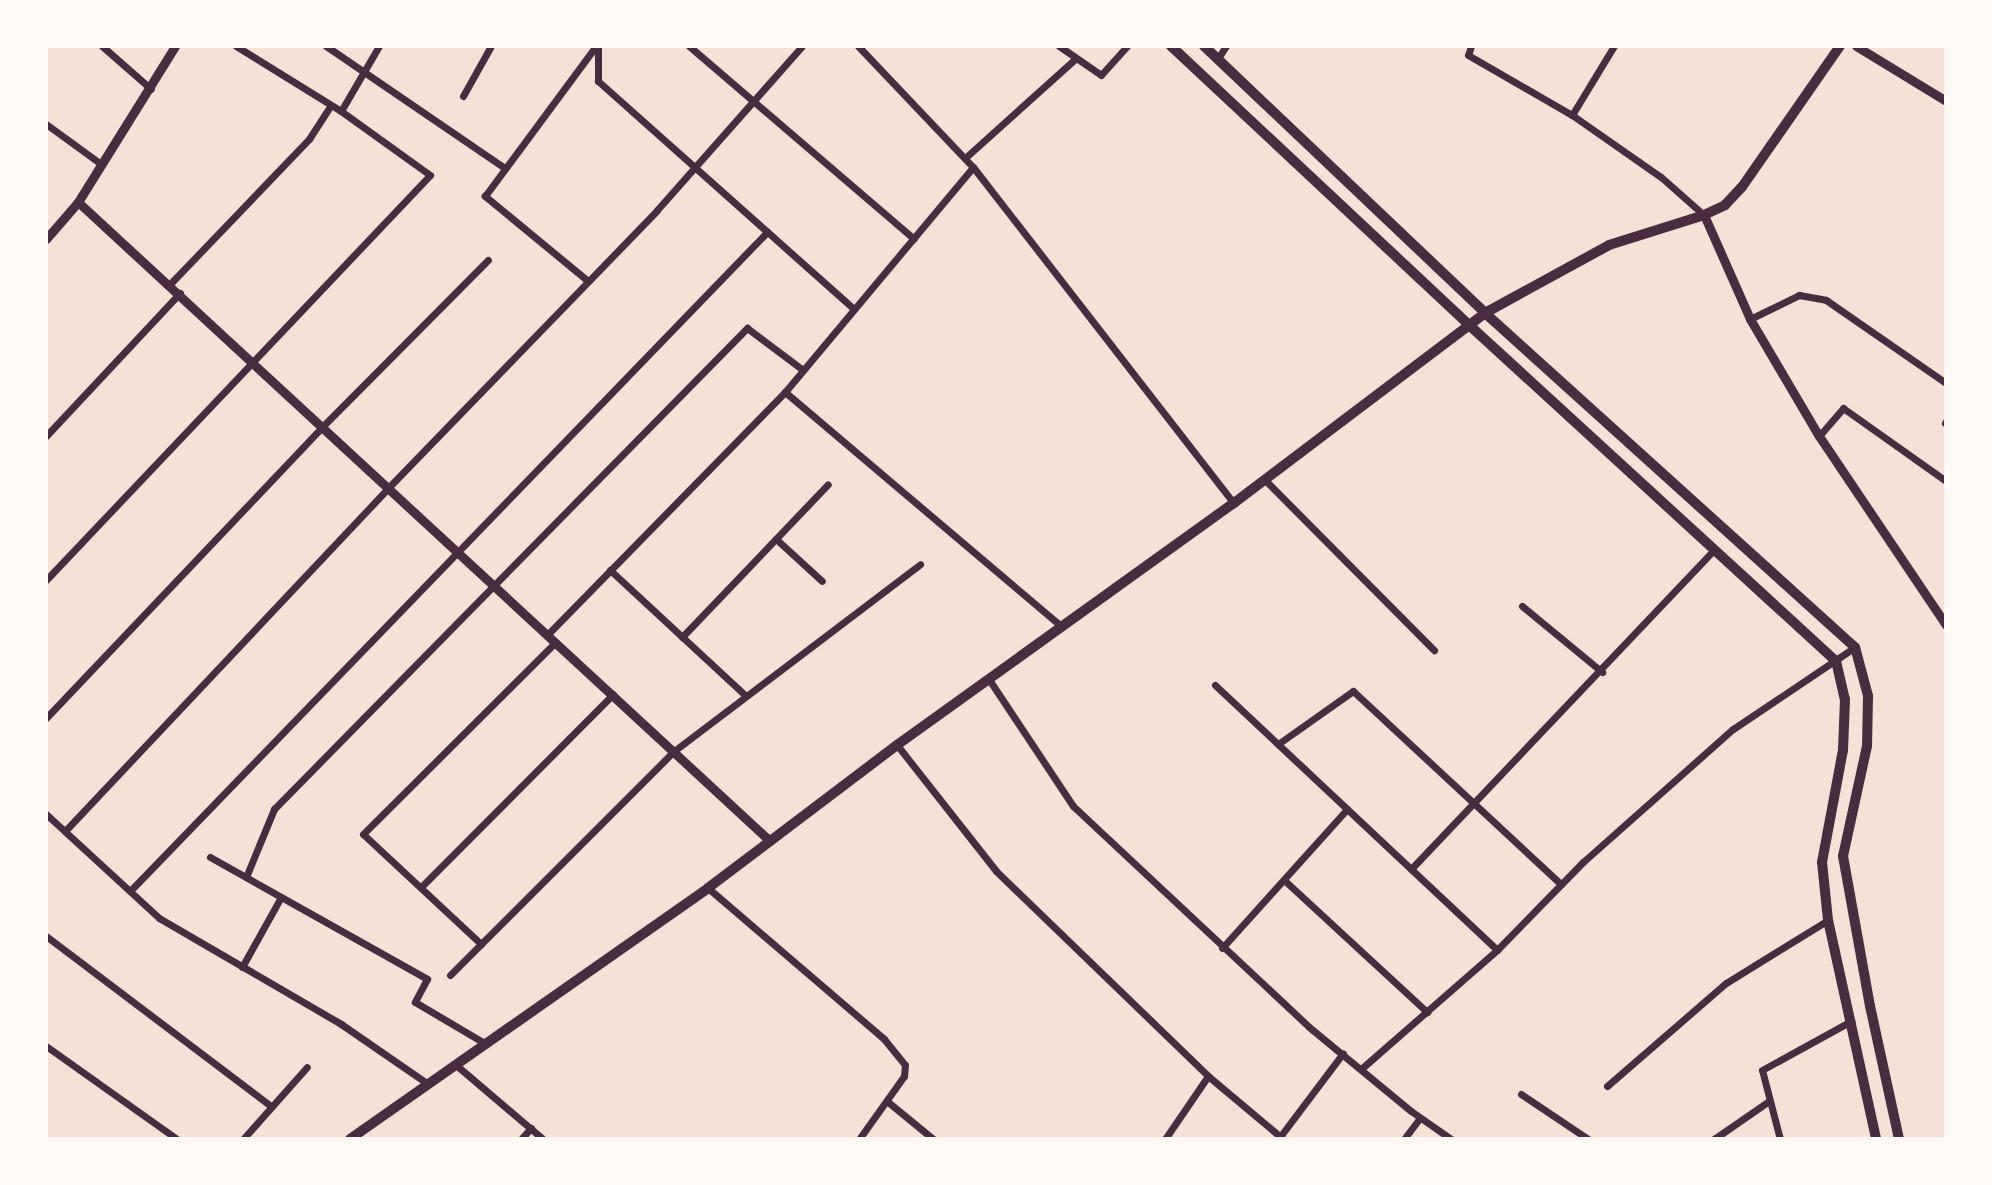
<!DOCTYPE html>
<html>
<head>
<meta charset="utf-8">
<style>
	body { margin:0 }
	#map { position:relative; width:1992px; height:1185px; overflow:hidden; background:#f7e1d7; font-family:"DM Sans",sans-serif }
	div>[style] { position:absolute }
	.minor>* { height:7px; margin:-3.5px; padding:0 3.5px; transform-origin:3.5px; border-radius:3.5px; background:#4a2c40 }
	.tertiary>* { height:9px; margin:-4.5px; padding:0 4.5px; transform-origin:4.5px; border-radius:4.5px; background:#4a2c40 }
	.secondary>* { height:10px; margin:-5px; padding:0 5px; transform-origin:5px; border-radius:5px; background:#4a2c40 }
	span { translate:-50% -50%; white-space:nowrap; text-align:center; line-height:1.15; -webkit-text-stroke:6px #fffaf5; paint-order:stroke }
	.frame { position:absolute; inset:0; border:48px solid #fffaf5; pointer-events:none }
</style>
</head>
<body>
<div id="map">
	<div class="minor">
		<i style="left:102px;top:46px;width:65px;rotate:41.3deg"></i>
		<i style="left:236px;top:46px;width:123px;rotate:31.8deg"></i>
		<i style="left:341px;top:111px;width:75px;rotate:-59.7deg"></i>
		<i style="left:326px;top:46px;width:217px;rotate:34.3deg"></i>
		<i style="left:598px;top:46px;width:35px;rotate:90deg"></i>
		<i style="left:598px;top:81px;width:343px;rotate:41.7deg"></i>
		<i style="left:689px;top:46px;width:296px;rotate:40.6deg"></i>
		<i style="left:858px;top:46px;width:167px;rotate:46.5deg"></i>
		<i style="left:973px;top:167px;width:425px;rotate:52.2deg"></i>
		<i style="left:1059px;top:46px;width:51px;rotate:34.6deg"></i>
		<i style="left:1101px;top:75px;width:39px;rotate:-48deg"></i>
		<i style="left:1471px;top:46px;width:9px;rotate:108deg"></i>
		<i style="left:1468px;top:55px;width:120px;rotate:30deg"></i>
		<i style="left:1572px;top:115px;width:108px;rotate:34.9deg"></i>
		<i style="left:1661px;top:177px;width:57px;rotate:41.5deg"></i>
		<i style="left:1218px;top:58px;width:14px;rotate:-56deg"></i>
		<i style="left:463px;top:96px;width:57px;rotate:-60.8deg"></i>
		<i style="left:1572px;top:115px;width:81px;rotate:-58.7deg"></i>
		<i style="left:46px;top:124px;width:68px;rotate:36deg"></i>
		<i style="left:965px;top:158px;width:149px;rotate:-42deg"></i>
		<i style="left:588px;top:281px;width:134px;rotate:-140.5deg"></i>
		<i style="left:485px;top:196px;width:187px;rotate:-53.5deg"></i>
		<i style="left:170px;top:284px;width:201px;rotate:-46.2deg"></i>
		<i style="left:309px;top:139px;width:40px;rotate:-57.1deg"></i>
		<i style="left:1750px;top:319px;width:55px;rotate:-26.1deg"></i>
		<i style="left:1799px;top:295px;width:27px;rotate:10deg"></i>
		<i style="left:1826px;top:300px;width:146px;rotate:34.7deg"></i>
		<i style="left:785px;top:392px;width:363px;rotate:40.3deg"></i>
		<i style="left:1945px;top:423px;width:2px;rotate:-63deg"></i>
		<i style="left:46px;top:436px;width:196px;rotate:-46.9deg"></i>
		<i style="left:1819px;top:436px;width:37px;rotate:-49deg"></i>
		<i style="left:1843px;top:408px;width:126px;rotate:35.3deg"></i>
		<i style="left:1265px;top:480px;width:240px;rotate:45.2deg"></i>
		<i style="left:776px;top:539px;width:62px;rotate:42.4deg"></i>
		<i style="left:610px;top:570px;width:185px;rotate:42.8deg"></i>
		<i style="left:46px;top:580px;width:558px;rotate:-46.52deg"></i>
		<i style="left:430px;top:175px;width:110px;rotate:-144.3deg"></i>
		<i style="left:1522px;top:606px;width:104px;rotate:39.5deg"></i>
		<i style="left:548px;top:634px;width:339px;rotate:-45.6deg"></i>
		<i style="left:785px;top:392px;width:293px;rotate:-50.1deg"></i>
		<i style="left:682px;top:637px;width:211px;rotate:-46.3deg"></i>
		<i style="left:990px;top:681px;width:150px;rotate:56.4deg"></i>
		<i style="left:1073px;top:806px;width:323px;rotate:43.1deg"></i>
		<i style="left:1309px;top:1027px;width:132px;rotate:39.5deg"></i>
		<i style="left:1411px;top:1111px;width:49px;rotate:35deg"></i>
		<i style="left:1215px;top:685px;width:387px;rotate:43.2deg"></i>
		<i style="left:46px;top:718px;width:402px;rotate:-46.5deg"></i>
		<i style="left:323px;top:426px;width:234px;rotate:-45.2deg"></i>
		<i style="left:1278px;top:744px;width:92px;rotate:-35.2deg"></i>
		<i style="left:1353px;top:691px;width:284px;rotate:42.9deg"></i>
		<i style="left:897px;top:745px;width:160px;rotate:51.8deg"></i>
		<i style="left:996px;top:871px;width:295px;rotate:44deg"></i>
		<i style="left:1208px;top:1076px;width:98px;rotate:40deg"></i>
		<i style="left:46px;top:814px;width:154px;rotate:42.6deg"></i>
		<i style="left:159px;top:918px;width:211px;rotate:30.2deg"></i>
		<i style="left:341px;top:1024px;width:106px;rotate:34.6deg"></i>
		<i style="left:65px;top:831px;width:473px;rotate:-46.7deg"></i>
		<i style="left:389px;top:487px;width:385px;rotate:-45.9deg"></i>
		<i style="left:657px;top:210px;width:219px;rotate:-48.5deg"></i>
		<i style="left:210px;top:857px;width:249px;rotate:29.3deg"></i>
		<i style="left:427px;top:979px;width:26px;rotate:118deg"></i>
		<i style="left:415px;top:1002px;width:82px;rotate:30.6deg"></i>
		<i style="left:1411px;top:869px;width:439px;rotate:-46.5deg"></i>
		<i style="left:246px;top:877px;width:74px;rotate:-67.6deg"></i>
		<i style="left:274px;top:809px;width:675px;rotate:-45.48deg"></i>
		<i style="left:747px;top:328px;width:70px;rotate:36.9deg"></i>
		<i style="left:1284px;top:880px;width:195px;rotate:42.7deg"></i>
		<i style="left:421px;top:887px;width:272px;rotate:-45.1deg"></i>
		<i style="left:708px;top:888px;width:232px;rotate:40.6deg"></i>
		<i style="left:884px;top:1039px;width:33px;rotate:51deg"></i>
		<i style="left:905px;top:1065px;width:11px;rotate:95deg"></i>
		<i style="left:904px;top:1076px;width:77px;rotate:125.5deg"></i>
		<i style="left:130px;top:891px;width:917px;rotate:-45.97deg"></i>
		<i style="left:46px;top:936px;width:283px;rotate:37.1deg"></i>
		<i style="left:481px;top:944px;width:161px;rotate:-137deg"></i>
		<i style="left:363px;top:834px;width:272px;rotate:-44.9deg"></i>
		<i style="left:1222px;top:948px;width:187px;rotate:-48deg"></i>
		<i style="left:242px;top:967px;width:80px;rotate:-60.9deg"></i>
		<i style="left:450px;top:975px;width:317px;rotate:-45deg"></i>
		<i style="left:674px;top:751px;width:309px;rotate:-37.2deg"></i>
		<i style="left:46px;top:1046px;width:161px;rotate:35.4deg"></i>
		<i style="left:456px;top:1065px;width:114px;rotate:40.4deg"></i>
		<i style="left:1361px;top:1069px;width:181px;rotate:-41.2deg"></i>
		<i style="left:1497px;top:950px;width:123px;rotate:-45.7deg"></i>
		<i style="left:1583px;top:862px;width:200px;rotate:-41.6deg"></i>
		<i style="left:1733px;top:729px;width:147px;rotate:-33.9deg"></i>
		<i style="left:1607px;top:1086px;width:157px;rotate:-40.9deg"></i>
		<i style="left:1726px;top:983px;width:120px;rotate:-31.7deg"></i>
		<i style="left:1521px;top:1094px;width:81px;rotate:33.9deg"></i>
		<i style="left:888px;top:1102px;width:58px;rotate:39.4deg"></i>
		<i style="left:1279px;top:1138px;width:106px;rotate:-53deg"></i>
		<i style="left:243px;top:1139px;width:96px;rotate:-48.4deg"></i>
		<i style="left:521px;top:1139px;width:15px;rotate:-48deg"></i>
		<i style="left:1165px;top:1139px;width:76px;rotate:-55.7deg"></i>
		<i style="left:1404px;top:1139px;width:26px;rotate:-53deg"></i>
		<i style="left:1714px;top:1139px;width:67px;rotate:-34.6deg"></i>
		<i style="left:1780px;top:1139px;width:71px;rotate:-104.6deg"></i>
		<i style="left:1762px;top:1070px;width:102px;rotate:-28.8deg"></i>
	</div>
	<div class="tertiary">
		<i style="left:1856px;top:46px;width:105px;rotate:31.4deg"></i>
		<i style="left:78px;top:202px;width:942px;rotate:42.72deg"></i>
		<i style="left:1704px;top:215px;width:114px;rotate:66.1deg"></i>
		<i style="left:1750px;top:319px;width:136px;rotate:59.5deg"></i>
		<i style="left:1819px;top:436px;width:228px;rotate:56.1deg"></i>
		<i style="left:46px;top:239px;width:49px;rotate:-49.1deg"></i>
		<i style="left:78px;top:202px;width:184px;rotate:-58.1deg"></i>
	</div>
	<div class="secondary">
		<i style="left:1171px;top:46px;width:407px;rotate:43.1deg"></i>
		<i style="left:1468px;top:324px;width:499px;rotate:42.5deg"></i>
		<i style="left:1836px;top:661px;width:39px;rotate:77deg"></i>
		<i style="left:1845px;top:699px;width:51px;rotate:92.2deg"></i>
		<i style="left:1843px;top:750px;width:114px;rotate:100.6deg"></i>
		<i style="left:1822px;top:862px;width:58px;rotate:84.1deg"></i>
		<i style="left:1828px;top:920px;width:224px;rotate:77.6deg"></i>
		<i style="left:1204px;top:46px;width:388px;rotate:43.5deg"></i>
		<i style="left:1485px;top:313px;width:498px;rotate:42.1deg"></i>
		<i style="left:1855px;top:647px;width:51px;rotate:75.1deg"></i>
		<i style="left:1868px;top:696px;width:50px;rotate:91.1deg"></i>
		<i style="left:1867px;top:746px;width:113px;rotate:102.3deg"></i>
		<i style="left:1843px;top:856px;width:152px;rotate:79.8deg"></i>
		<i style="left:1870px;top:1006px;width:136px;rotate:77.7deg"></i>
		<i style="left:350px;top:1139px;width:437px;rotate:-35deg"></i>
		<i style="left:708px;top:888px;width:237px;rotate:-37.1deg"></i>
		<i style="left:897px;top:745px;width:415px;rotate:-35.7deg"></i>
		<i style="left:1234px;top:503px;width:315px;rotate:-37.1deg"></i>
		<i style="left:1485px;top:313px;width:141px;rotate:-28.7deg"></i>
		<i style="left:1609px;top:245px;width:100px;rotate:-17.5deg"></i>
		<i style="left:1704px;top:215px;width:23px;rotate:-25deg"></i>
		<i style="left:1725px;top:205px;width:25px;rotate:-47deg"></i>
		<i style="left:1742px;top:187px;width:172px;rotate:-55.2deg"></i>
	</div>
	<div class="frame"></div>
</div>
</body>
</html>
